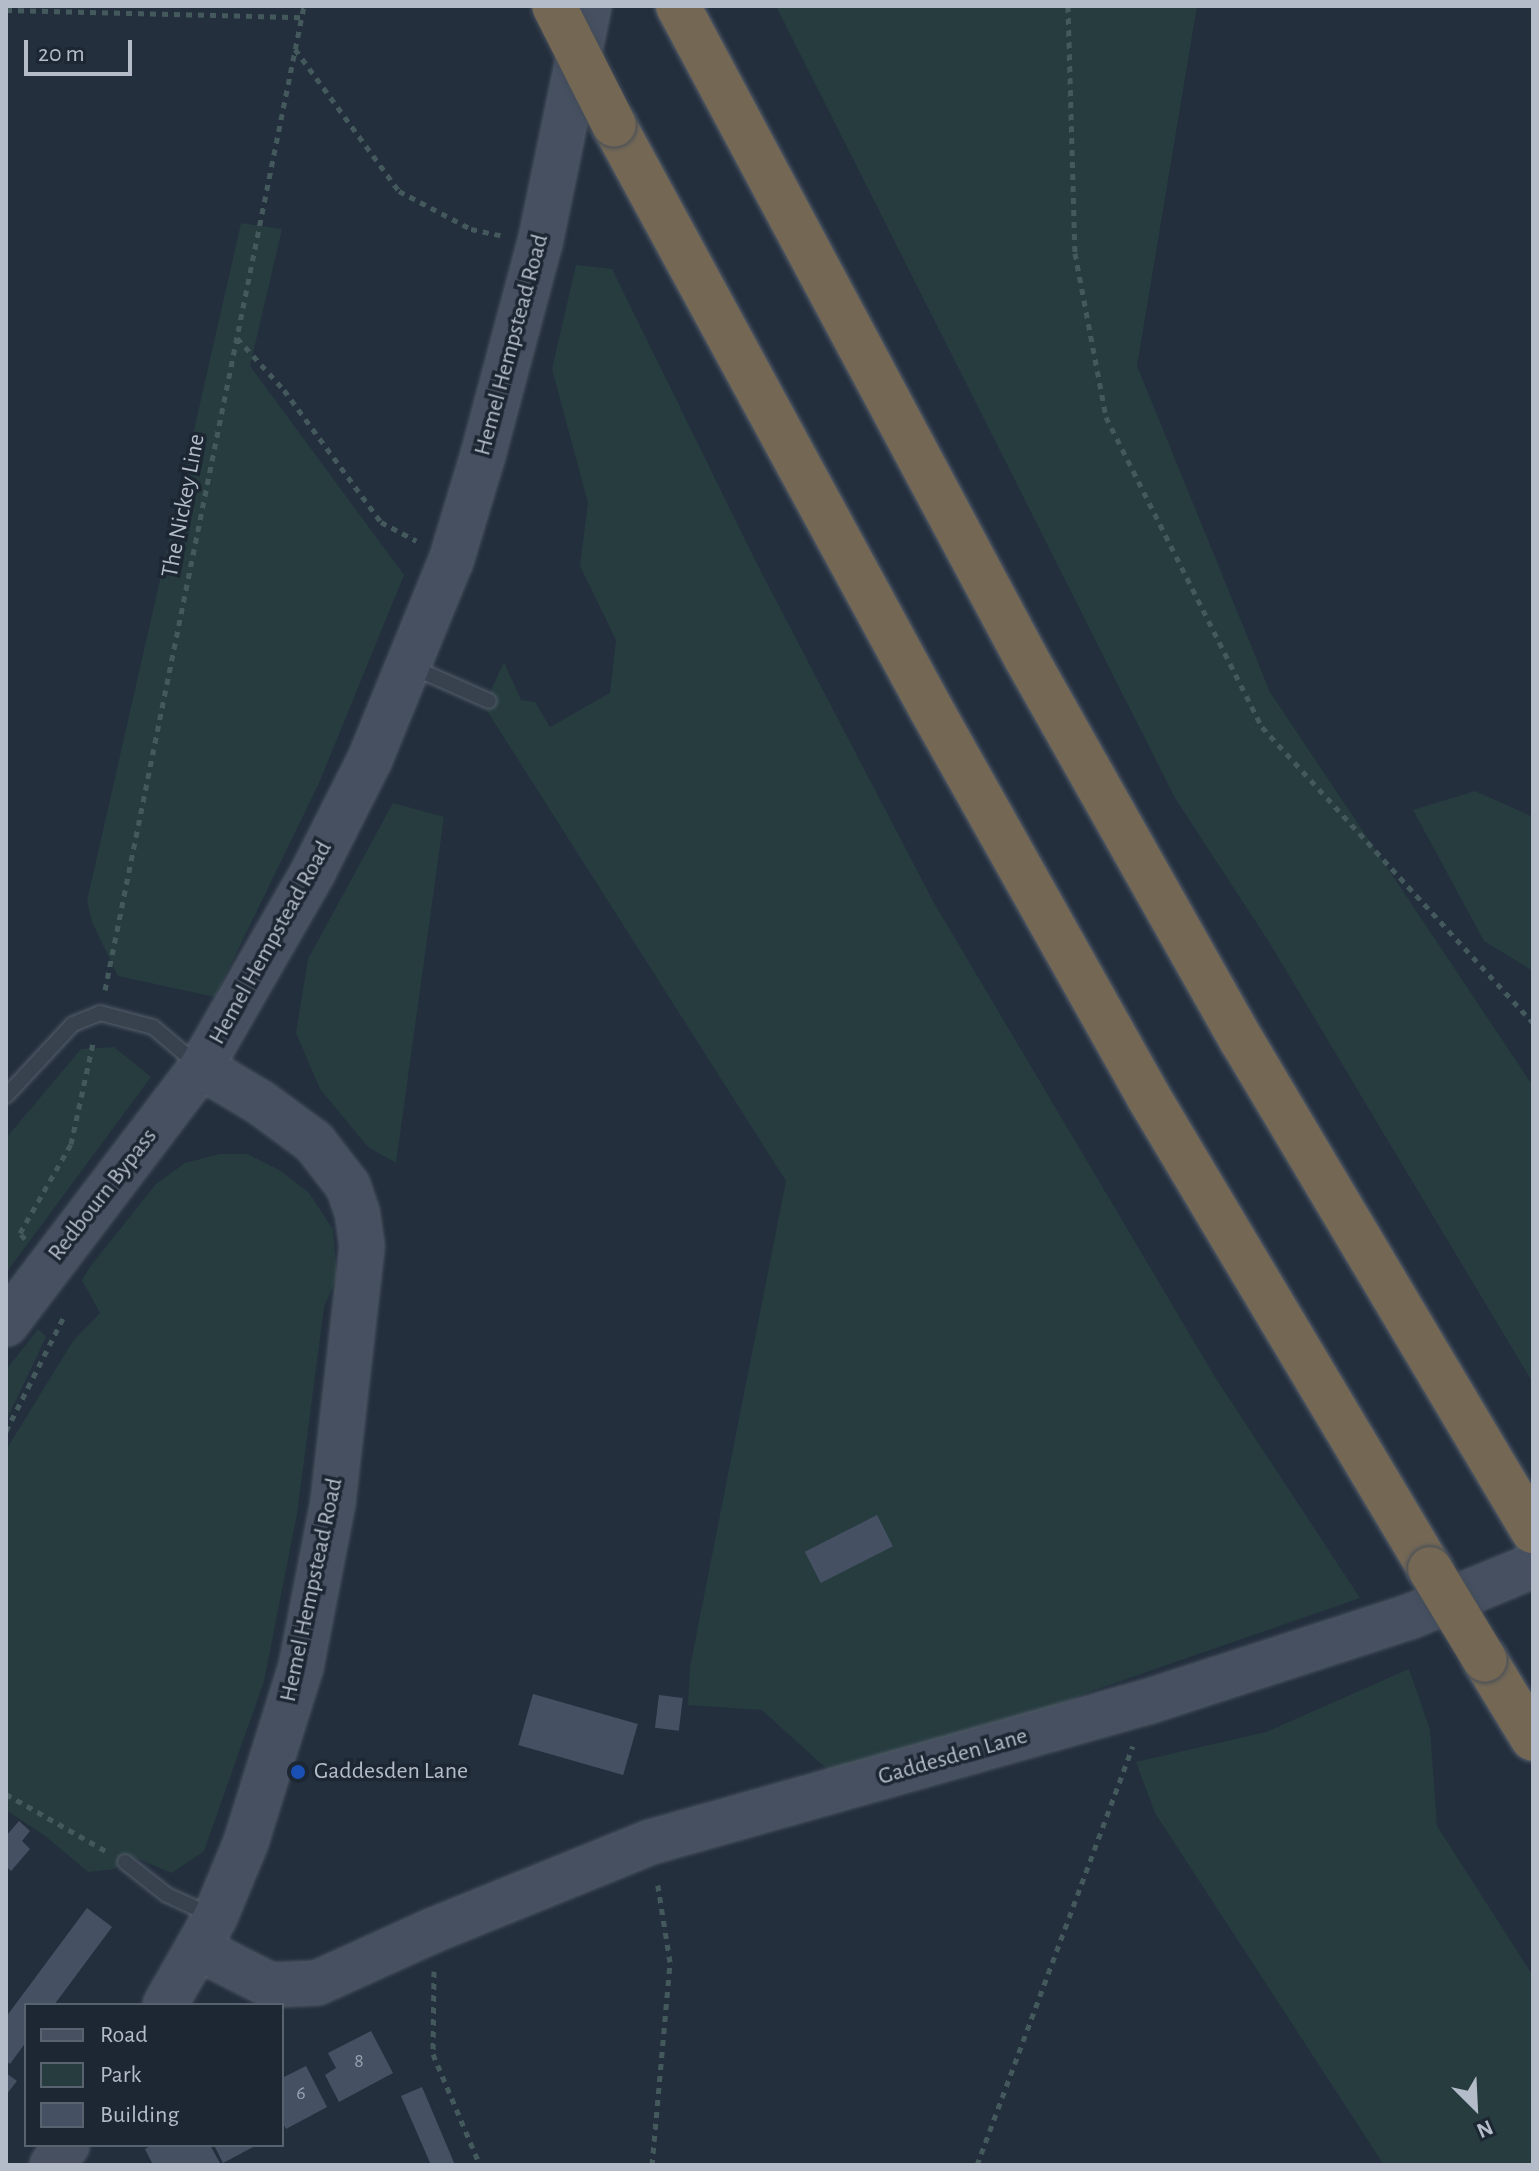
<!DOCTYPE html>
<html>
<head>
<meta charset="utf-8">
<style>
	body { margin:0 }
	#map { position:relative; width:1539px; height:2171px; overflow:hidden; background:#242f3e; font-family:"Alegreya Sans",sans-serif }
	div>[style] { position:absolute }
	.green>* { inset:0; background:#263c3f }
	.building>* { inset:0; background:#455162; transform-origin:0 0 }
	.path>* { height:5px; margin-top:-2.5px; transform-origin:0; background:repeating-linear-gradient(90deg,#44595c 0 6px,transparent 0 12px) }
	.roads { filter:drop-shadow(0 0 2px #565f6c) drop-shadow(0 0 2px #565f6c) }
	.lane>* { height:14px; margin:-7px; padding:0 7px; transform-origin:7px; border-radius:7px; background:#38414e }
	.secondary>* { height:42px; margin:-21px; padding:0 21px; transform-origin:21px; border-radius:21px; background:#465061 }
	.highway>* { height:44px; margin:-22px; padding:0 22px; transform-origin:22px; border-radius:22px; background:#746855 }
	.bridges { filter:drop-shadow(0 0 2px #434c59) drop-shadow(0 0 2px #434c59) }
	.highway-bridge>* { height:44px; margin:-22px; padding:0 22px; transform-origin:22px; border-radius:22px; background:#746855 }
	.dots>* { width:22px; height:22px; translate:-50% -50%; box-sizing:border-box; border:4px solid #1d2633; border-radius:50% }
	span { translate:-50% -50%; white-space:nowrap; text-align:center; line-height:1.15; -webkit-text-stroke:7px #1d2633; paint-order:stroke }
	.number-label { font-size:20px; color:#98a1af }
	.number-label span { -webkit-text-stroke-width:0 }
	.street-label { font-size:24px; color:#b4bcc9 }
	.poi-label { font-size:24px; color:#b4bcc9 }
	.left { translate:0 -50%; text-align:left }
	.frame { position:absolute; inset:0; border:8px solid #b4bcc9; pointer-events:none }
	.legend { position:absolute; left:24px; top:2003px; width:260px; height:144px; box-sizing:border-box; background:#1d2633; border:2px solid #59626f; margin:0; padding:10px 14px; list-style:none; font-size:24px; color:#b4bcc9 }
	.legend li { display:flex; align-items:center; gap:16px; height:40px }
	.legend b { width:40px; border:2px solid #59626f }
	.north { position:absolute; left:1435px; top:2067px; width:80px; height:80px; -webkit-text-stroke:6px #1d2633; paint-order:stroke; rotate:156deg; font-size:22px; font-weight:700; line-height:32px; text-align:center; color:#b4bcc9 }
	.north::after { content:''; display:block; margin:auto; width:28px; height:36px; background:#b4bcc9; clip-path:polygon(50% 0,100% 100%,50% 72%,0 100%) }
	.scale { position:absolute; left:24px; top:40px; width:108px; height:36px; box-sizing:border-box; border:4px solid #b4bcc9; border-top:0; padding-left:10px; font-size:24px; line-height:28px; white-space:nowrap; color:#b4bcc9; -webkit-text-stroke:6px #1d2633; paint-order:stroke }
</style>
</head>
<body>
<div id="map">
	<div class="green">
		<i style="clip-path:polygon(776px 6px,1197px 6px,1137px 366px,1270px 692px,1533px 1086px,1533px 1383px,1269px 942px,1175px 798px)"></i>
		<i style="clip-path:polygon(241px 223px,282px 229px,250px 366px,404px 575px,319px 783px,215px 997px,118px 976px,92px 922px,87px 901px)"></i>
		<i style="clip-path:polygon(576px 265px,612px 269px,757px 564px,934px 903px,1215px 1377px,1360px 1598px,1092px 1691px,1023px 1719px,829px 1771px,762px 1710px,688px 1705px,690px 1667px,786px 1181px,484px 706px,504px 662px,521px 700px,535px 702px,550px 727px,610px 693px,616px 640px,580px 566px,588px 503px,552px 369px)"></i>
		<i style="clip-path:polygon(1475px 791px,1533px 817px,1533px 971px,1484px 941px,1413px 810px)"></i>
		<i style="clip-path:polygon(393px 803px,444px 817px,396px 1163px,368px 1147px,320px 1089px,296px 1033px,308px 959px)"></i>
		<i style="clip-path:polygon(114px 1047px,151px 1077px,6px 1273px,6px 1138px,81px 1049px)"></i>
		<i style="clip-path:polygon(220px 1154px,247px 1154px,281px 1171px,309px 1193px,333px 1229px,337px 1277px,324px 1307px,297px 1514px,264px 1681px,204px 1851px,172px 1873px,128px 1855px,115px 1869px,88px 1872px,44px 1835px,6px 1810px,6px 1450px,73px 1341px,100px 1313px,82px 1280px,90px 1267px,156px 1184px,185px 1163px)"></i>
		<i style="clip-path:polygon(38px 1329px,46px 1337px,6px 1421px,6px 1370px)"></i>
		<i style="clip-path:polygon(1409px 1669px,1430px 1730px,1437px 1826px,1533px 1976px,1533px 2165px,1384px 2165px,1155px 1813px,1136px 1762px,1266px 1732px)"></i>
	</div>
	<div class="building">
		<i style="left:877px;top:1515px;width:35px;height:81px;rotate:63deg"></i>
		<i style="left:533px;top:1694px;width:109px;height:53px;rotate:16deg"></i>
		<i style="left:659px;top:1695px;width:24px;height:33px;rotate:7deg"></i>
		<i style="clip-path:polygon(19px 1821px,30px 1831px,22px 1841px,30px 1849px,11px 1871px,6px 1866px,6px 1836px)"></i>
		<i style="clip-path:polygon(87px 1908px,112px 1927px,54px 2005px,26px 2005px,26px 2042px,10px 2064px,6px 2061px,6px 2017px)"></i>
		<i style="clip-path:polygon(371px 2031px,393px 2073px,339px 2102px,325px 2075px,336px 2068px,328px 2053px)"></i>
		<i style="clip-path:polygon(306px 2066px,327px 2107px,286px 2129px,282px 2122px,282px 2078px)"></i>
		<i style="clip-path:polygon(6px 2073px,17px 2081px,6px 2095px)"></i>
		<i style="clip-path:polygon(422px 2087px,455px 2165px,431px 2165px,401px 2096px)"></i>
		<i style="clip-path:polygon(153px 2145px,210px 2145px,221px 2165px,153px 2165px,145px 2149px)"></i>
		<i style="clip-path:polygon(214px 2145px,257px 2145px,223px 2163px)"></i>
	</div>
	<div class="path">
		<i style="left:1068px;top:6px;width:247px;rotate:88.4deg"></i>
		<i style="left:1075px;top:253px;width:167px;rotate:79.3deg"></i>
		<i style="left:1106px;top:417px;width:347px;rotate:63.3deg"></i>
		<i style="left:1262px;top:727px;width:401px;rotate:47.5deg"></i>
		<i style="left:6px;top:10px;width:295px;rotate:1.4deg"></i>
		<i style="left:295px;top:49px;width:176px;rotate:53.8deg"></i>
		<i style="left:399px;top:191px;width:81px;rotate:27.8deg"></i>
		<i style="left:471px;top:229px;width:33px;rotate:12deg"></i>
		<i style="left:237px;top:338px;width:70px;rotate:47.9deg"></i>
		<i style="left:284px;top:390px;width:164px;rotate:53.7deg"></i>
		<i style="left:381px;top:522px;width:40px;rotate:28deg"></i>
		<i style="left:105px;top:990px;width:1004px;rotate:-78.57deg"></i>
		<i style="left:25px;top:1239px;width:8px;rotate:-130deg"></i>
		<i style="left:20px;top:1233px;width:103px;rotate:-60.2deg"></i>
		<i style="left:71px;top:1144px;width:103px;rotate:-77.7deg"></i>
		<i style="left:6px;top:1431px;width:131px;rotate:-63.2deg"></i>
		<i style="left:6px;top:1794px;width:115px;rotate:29.7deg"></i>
		<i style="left:434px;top:1971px;width:83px;rotate:90.7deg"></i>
		<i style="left:433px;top:2054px;width:121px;rotate:67.1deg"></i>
		<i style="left:652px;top:2165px;width:204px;rotate:-84.9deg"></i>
		<i style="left:670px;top:1962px;width:83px;rotate:-99deg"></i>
		<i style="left:977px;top:2165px;width:447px;rotate:-69.6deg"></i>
	</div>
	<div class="roads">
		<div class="lane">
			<i style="left:412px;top:667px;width:84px;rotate:23.8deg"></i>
			<i style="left:6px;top:1096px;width:98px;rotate:-47.1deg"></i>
			<i style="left:73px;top:1024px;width:29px;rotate:-22deg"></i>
			<i style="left:100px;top:1013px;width:55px;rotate:14.8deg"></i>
			<i style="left:153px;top:1027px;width:59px;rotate:40.2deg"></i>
			<i style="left:125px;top:1862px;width:53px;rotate:38.2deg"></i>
			<i style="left:167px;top:1895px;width:51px;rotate:24.5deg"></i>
		</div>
		<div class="secondary">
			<i style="left:6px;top:1324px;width:323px;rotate:-52.8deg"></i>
			<i style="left:201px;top:1067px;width:225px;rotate:-60.1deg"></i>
			<i style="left:313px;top:872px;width:127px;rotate:-63.2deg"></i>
			<i style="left:370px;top:759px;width:214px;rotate:-67.8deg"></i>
			<i style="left:451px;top:561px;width:111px;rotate:-73.2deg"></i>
			<i style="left:483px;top:455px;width:220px;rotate:-75deg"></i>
			<i style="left:540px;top:243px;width:242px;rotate:-78.3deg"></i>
			<i style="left:199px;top:1949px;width:80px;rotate:26.9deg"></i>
			<i style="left:270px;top:1985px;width:47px;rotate:-2.4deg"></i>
			<i style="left:317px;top:1983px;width:128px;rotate:-24.4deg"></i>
			<i style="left:434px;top:1930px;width:234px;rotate:-22.1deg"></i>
			<i style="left:651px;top:1842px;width:519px;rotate:-15.78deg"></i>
			<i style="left:1150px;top:1701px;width:272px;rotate:-18deg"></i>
			<i style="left:1409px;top:1617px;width:134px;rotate:-22.4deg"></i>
			<i style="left:165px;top:2005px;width:101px;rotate:-60.4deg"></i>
			<i style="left:215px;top:1917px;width:81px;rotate:-67.5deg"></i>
			<i style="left:246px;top:1842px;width:183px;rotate:-72.6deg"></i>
			<i style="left:301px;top:1667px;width:168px;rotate:-79deg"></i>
			<i style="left:333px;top:1502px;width:258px;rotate:-83.5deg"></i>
			<i style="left:362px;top:1246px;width:34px;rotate:-98deg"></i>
			<i style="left:357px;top:1212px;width:28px;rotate:-109deg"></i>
			<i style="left:348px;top:1186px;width:56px;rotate:-127.7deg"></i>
			<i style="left:314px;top:1142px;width:66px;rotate:-143.7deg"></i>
			<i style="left:261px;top:1103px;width:70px;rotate:-149deg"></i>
			<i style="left:52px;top:2165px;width:25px;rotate:-53deg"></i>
		</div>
		<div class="highway">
			<i style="left:678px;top:6px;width:739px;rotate:61.91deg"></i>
			<i style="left:1026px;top:658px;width:440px;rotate:60.6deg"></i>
			<i style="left:1242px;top:1041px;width:570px;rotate:59.29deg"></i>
			<i style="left:614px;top:125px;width:664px;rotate:61.51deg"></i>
			<i style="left:931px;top:709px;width:444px;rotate:60.7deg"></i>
			<i style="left:1148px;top:1096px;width:551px;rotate:59.2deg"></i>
			<i style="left:1485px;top:1660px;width:92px;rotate:58.7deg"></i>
		</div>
	</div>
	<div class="bridges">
		<div class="highway-bridge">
			<i style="left:554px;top:6px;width:133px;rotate:63.2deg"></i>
			<i style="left:1430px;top:1569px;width:106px;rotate:58.9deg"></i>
		</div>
	</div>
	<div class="dots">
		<i style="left:298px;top:1772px;background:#1a4fb4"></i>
	</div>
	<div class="number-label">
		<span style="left:359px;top:2061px">8</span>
		<span style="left:301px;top:2093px">6</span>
	</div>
	<div class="street-label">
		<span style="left:512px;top:345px;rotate:-75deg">Hemel Hempstead Road</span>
		<span style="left:184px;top:506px;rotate:-79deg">The Nickey Line</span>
		<span style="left:271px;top:943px;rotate:-61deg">Hemel Hempstead Road</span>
		<span style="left:103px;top:1195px;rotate:-52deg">Redbourn Bypass</span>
		<span style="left:312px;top:1590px;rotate:-78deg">Hemel Hempstead Road</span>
		<span style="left:953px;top:1757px;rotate:-16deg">Gaddesden Lane</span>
	</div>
	<div class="poi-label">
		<span class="left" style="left:314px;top:1772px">Gaddesden Lane</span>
	</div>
	<div class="frame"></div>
	<ul class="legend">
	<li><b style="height:10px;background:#465061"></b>Road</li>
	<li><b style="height:22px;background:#263c3f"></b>Park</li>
	<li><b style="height:22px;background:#455162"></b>Building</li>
	</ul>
	<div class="north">N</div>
	<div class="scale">20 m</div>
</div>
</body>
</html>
